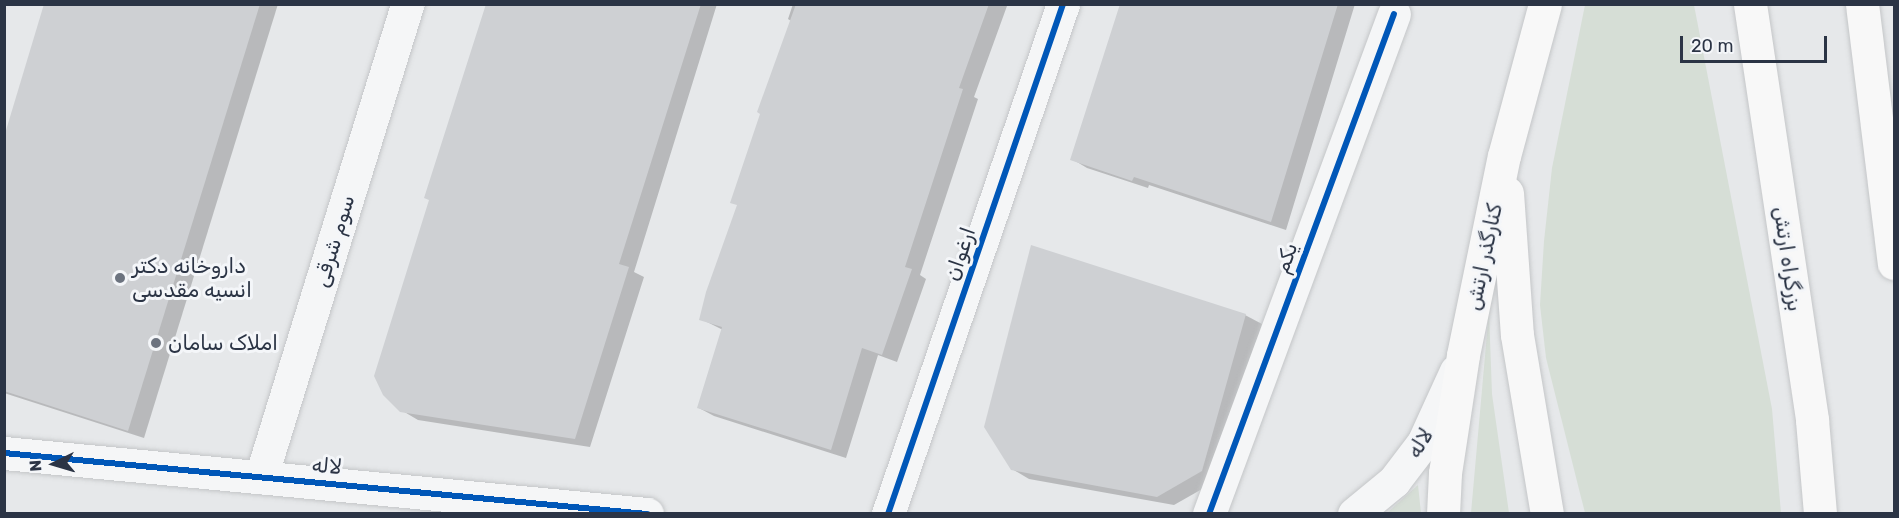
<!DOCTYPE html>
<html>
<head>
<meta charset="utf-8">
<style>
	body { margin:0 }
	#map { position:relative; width:1899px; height:518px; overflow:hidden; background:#e6e8ea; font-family:Rubik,Vazirmatn,sans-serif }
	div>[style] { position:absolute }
	.green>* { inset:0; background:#d6ded6 }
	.shadow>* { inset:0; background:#0003 }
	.building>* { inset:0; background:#ced0d3 }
	.roads { filter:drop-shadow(0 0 2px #c4c6c8) drop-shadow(0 0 2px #c4c6c8) }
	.minor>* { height:33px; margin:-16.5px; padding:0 16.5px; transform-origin:16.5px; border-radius:16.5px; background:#f5f6f7 }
	.major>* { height:33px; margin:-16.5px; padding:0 16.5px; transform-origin:16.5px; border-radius:16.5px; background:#f8f8f8 }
	.highway>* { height:33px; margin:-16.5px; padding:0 16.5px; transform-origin:16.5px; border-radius:16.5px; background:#f8f8f8 }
	.cycleway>* { height:6px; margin:-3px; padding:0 3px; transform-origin:3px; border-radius:3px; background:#0057b8 }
	.dots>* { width:16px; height:16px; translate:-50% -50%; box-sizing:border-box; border:3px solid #f4f6f9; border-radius:50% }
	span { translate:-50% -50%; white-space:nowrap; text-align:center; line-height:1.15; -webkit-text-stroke:6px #f4f6f9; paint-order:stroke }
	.street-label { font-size:21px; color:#2b3445 }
	.poi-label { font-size:21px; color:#2b3445 }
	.left { translate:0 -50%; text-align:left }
	.frame { position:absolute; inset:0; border:6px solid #2b3445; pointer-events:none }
	.north { position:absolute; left:24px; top:434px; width:60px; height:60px; -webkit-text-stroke:4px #f4f6f9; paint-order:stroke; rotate:265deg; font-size:16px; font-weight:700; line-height:24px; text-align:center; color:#2b3445 }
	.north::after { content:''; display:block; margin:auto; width:21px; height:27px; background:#2b3445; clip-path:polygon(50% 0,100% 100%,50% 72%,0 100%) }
	.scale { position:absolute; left:1680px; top:36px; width:147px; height:27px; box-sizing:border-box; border:3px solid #2b3445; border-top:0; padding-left:8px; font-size:18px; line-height:21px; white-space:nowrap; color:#2b3445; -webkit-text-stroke:4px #f4f6f9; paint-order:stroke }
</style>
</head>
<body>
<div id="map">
	<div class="green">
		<i style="clip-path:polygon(1585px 5px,1694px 5px,1772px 409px,1781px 513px,1585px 513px,1546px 358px,1540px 305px,1544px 241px,1552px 168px)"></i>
		<i style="clip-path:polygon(1489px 311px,1492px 394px,1509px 513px,1471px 513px)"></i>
		<i style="clip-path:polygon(1418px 485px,1421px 513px,1387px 513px)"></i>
	</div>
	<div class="shadow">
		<i style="clip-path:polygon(46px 4px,278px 4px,144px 438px,4px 393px,4px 140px)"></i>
		<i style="clip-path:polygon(487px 4px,717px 4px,634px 272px,644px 277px,590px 447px,418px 420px,401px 410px,431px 200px)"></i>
		<i style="clip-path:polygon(793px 4px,1007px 6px,974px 97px,978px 99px,920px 275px,926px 279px,897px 362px,878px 355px,846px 458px,714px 416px,699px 408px,723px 330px,701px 319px,738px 206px,791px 21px,788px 19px)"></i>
		<i style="clip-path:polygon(1123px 4px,1355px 4px,1286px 230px,1149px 185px,1148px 188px,1087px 168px,1072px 159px)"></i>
		<i style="clip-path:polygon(1245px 315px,1262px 324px,1218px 480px,1174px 505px,1029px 479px,1012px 469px)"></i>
	</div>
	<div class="building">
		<i style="clip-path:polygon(44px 4px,260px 4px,128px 431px,4px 391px,4px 137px)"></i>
		<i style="clip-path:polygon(486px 4px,701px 4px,619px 264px,629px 267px,575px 439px,400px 412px,383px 395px,374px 376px,429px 200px,424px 198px)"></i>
		<i style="clip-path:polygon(796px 4px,989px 4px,959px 88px,963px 89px,905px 267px,912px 269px,882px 355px,862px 348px,831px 450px,697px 408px,722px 327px,699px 320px,706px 292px,737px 205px,730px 203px,760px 114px,757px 112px)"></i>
		<i style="clip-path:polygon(1120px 4px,1338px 4px,1271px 222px,1134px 177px,1132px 181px,1070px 160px)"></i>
		<i style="clip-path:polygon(1031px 245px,1246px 314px,1202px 471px,1157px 497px,1011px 470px,984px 427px)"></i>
	</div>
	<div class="roads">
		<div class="minor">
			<i style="left:4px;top:453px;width:646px;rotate:5.42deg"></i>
			<i style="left:261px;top:477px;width:495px;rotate:-72.8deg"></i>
			<i style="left:888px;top:514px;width:539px;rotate:-71.06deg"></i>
			<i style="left:1209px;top:514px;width:533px;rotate:-69.7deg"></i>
			<i style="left:1354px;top:514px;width:52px;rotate:-39.5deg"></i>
			<i style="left:1394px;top:481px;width:48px;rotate:-52.7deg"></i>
			<i style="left:1423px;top:443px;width:79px;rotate:-65.4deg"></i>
		</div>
		<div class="major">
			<i style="left:1507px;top:193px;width:142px;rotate:86deg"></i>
			<i style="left:1517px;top:335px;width:181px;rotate:80.5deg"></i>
			<i style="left:1443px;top:514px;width:41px;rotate:-87.2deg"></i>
			<i style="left:1445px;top:473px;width:119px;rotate:-81.3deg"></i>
			<i style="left:1463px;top:355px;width:203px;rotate:-78.4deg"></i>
			<i style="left:1504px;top:156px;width:157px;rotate:-74.9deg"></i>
		</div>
		<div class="highway">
			<i style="left:1750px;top:4px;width:421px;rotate:81.5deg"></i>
			<i style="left:1812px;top:420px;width:94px;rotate:85.1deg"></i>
			<i style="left:1862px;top:4px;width:261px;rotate:83deg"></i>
		</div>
	</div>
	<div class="cycleway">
		<i style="left:4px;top:453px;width:646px;rotate:5.42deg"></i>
		<i style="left:888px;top:514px;width:539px;rotate:-71.06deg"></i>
		<i style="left:1209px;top:514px;width:533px;rotate:-69.7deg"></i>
	</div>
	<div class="dots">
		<i style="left:120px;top:278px;background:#6c737f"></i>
		<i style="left:156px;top:343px;background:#6c737f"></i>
	</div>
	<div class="street-label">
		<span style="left:334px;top:241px;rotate:-73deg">سوم شرقی</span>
		<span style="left:960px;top:254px;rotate:-71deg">ارغوان</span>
		<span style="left:1484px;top:257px;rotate:-78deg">کنارگذر ارتش</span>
		<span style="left:1286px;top:258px;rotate:-70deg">یکم</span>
		<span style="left:1788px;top:259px;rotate:82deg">بزرگراه ارتش</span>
		<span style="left:1420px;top:443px;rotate:-58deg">لاله</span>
		<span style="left:327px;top:466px;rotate:5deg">لاله</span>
	</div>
	<div class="poi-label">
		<span class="left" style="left:132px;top:278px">داروخانه دکتر<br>انسیه مقدسی</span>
		<span class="left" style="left:168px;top:343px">املاک سامان</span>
	</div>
	<div class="frame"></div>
	<div class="north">N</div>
	<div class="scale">20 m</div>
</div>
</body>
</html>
